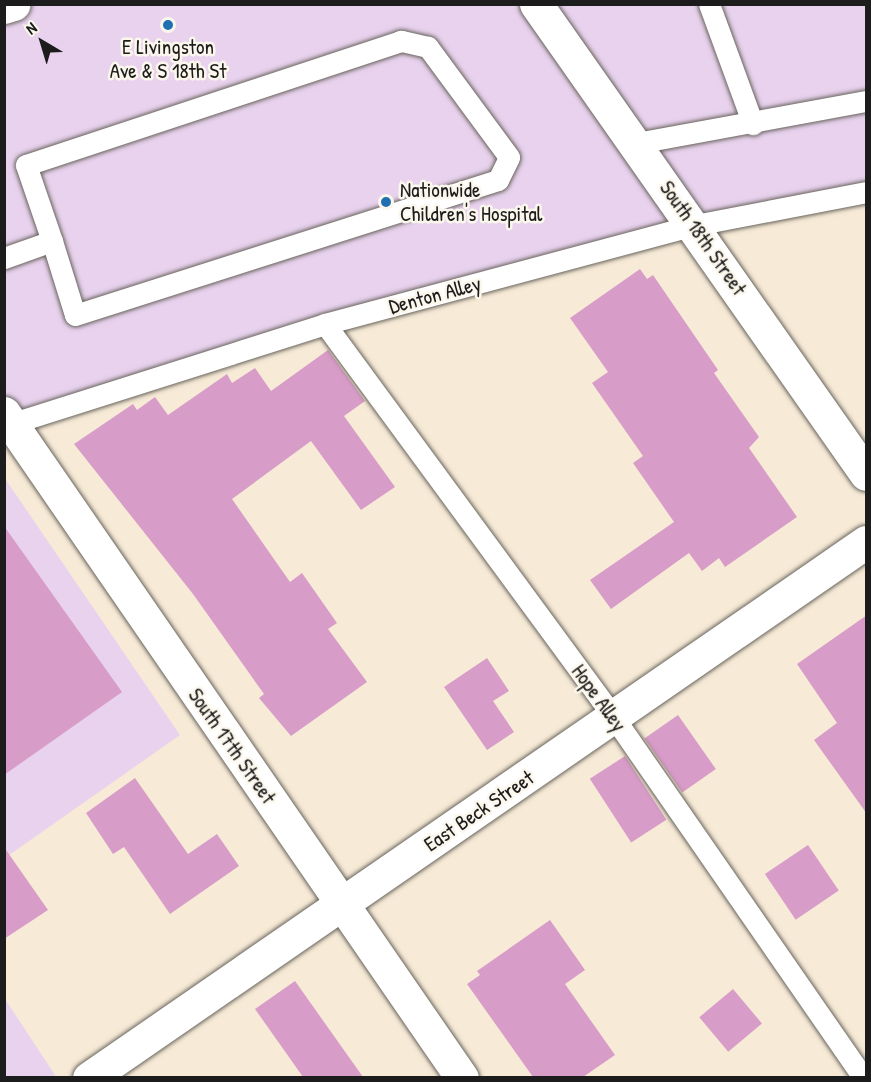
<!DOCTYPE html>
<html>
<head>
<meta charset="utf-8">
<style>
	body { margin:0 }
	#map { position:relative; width:871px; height:1082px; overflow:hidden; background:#f7ebd7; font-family:"Patrick Hand",sans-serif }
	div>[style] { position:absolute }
	.built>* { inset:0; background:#e8d2ee }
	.building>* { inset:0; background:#d89cc8; transform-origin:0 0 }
	.roads { filter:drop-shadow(0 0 2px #69645d) drop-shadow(0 0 2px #69645d) }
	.lane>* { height:21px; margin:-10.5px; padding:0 10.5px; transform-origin:10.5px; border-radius:10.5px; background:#fff }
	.street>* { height:33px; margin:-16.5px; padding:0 16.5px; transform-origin:16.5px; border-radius:16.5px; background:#fff }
	.primary>* { height:33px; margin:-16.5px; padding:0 16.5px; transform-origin:16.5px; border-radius:16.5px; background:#fff }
	.dots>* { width:16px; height:16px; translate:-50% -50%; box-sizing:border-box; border:3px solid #fbf7ec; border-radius:50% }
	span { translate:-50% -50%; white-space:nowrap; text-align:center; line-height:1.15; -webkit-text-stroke:5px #fbf7ec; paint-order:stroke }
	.poi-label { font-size:21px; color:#1c1c1c }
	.left { translate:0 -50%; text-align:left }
	.street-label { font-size:21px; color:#1c1c1c }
	.frame { position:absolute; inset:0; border:6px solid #1c1c1c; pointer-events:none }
	.north { position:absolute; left:12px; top:12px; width:60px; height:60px; -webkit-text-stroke:4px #fbf7ec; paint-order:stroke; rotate:322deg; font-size:16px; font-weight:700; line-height:24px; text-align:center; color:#1c1c1c }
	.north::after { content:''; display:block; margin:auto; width:21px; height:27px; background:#1c1c1c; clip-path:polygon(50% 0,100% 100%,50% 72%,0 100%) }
</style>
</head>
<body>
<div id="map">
	<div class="built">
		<i style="clip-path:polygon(5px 5px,866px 5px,866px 182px,670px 221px,5px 426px)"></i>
		<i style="clip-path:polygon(4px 477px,180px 735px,5px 858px,4px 858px)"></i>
		<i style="clip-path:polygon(5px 999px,55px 1075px,51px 1077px,5px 1077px)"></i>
	</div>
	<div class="building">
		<i style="clip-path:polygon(640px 269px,647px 279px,653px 275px,718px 370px,714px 373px,759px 437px,749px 448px,797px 517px,725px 567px,719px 558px,702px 571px,689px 553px,611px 609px,590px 580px,674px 522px,633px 463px,643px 456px,592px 383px,608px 372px,570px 318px)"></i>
		<i style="clip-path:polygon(328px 350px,365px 401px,344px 416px,395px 487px,361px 510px,311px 441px,232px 499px,290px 582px,302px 573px,337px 623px,328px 629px,367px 682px,291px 736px,259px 698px,264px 694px,193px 594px,74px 444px,133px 404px,137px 410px,155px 397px,168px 415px,227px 374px,232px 383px,255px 368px,271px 391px)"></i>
		<i style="clip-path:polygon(4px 526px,122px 692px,4px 775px)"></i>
		<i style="clip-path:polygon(867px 615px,867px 814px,814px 740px,837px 723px,797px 664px)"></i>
		<i style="clip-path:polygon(487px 658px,509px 691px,493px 701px,514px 732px,487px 750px,444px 687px)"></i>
		<i style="left:678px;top:715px;width:66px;height:41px;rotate:55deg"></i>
		<i style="left:625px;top:756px;width:76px;height:42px;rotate:57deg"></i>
		<i style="clip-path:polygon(135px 778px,188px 854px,217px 834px,239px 866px,170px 914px,124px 847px,113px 854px,86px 813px)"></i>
		<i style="left:808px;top:845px;width:55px;height:52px;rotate:56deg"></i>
		<i style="clip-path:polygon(4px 847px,48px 910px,4px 939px)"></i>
		<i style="clip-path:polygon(550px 920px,585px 970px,565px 984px,615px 1055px,583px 1077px,533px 1077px,467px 984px,480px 975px,477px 971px)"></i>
		<i style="clip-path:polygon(295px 981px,363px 1077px,303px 1077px,255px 1009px)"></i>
		<i style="left:733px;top:989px;width:45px;height:44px;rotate:50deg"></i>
	</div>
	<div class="roads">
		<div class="lane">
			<i style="left:709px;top:4px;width:128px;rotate:69.9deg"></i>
			<i style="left:637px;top:143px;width:233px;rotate:-10.4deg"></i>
			<i style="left:4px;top:258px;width:51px;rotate:-19.5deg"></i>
			<i style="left:52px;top:241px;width:77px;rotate:72.7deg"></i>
			<i style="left:75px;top:315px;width:444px;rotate:-17.7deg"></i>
			<i style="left:498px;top:180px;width:25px;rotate:-64deg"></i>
			<i style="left:509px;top:157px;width:137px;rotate:-126.4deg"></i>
			<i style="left:428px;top:47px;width:28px;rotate:-167deg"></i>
			<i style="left:401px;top:41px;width:395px;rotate:161.7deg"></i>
			<i style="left:26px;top:165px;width:80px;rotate:71.1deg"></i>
			<i style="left:325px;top:324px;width:490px;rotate:53.7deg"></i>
			<i style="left:615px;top:719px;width:437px;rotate:55.3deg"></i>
			<i style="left:10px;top:424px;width:330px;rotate:-17.6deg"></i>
			<i style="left:325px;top:324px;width:383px;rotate:-15deg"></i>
			<i style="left:695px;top:225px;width:174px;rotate:-10.9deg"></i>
		</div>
		<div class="street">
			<i style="left:536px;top:4px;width:574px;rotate:54.93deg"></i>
			<i style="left:4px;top:413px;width:807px;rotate:55.44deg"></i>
			<i style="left:89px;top:1078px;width:944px;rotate:-34.6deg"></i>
		</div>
		<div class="primary">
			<i style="left:4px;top:7px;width:10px;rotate:-17deg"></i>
		</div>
	</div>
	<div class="dots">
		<i style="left:168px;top:25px;background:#1f6fb2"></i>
		<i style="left:386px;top:202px;background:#1f6fb2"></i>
	</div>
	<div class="poi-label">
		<span style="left:168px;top:59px">E Livingston<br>Ave &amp; S 18th St</span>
		<span class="left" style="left:400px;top:202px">Nationwide<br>Children's Hospital</span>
	</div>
	<div class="street-label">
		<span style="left:703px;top:238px;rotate:55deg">South 18th Street</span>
		<span style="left:435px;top:295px;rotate:-15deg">Denton Alley</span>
		<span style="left:599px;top:698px;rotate:54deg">Hope Alley</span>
		<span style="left:232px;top:746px;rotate:55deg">South 17th Street</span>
		<span style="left:479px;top:811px;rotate:-34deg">East Beck Street</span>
	</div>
	<div class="frame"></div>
	<div class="north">N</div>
</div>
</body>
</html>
